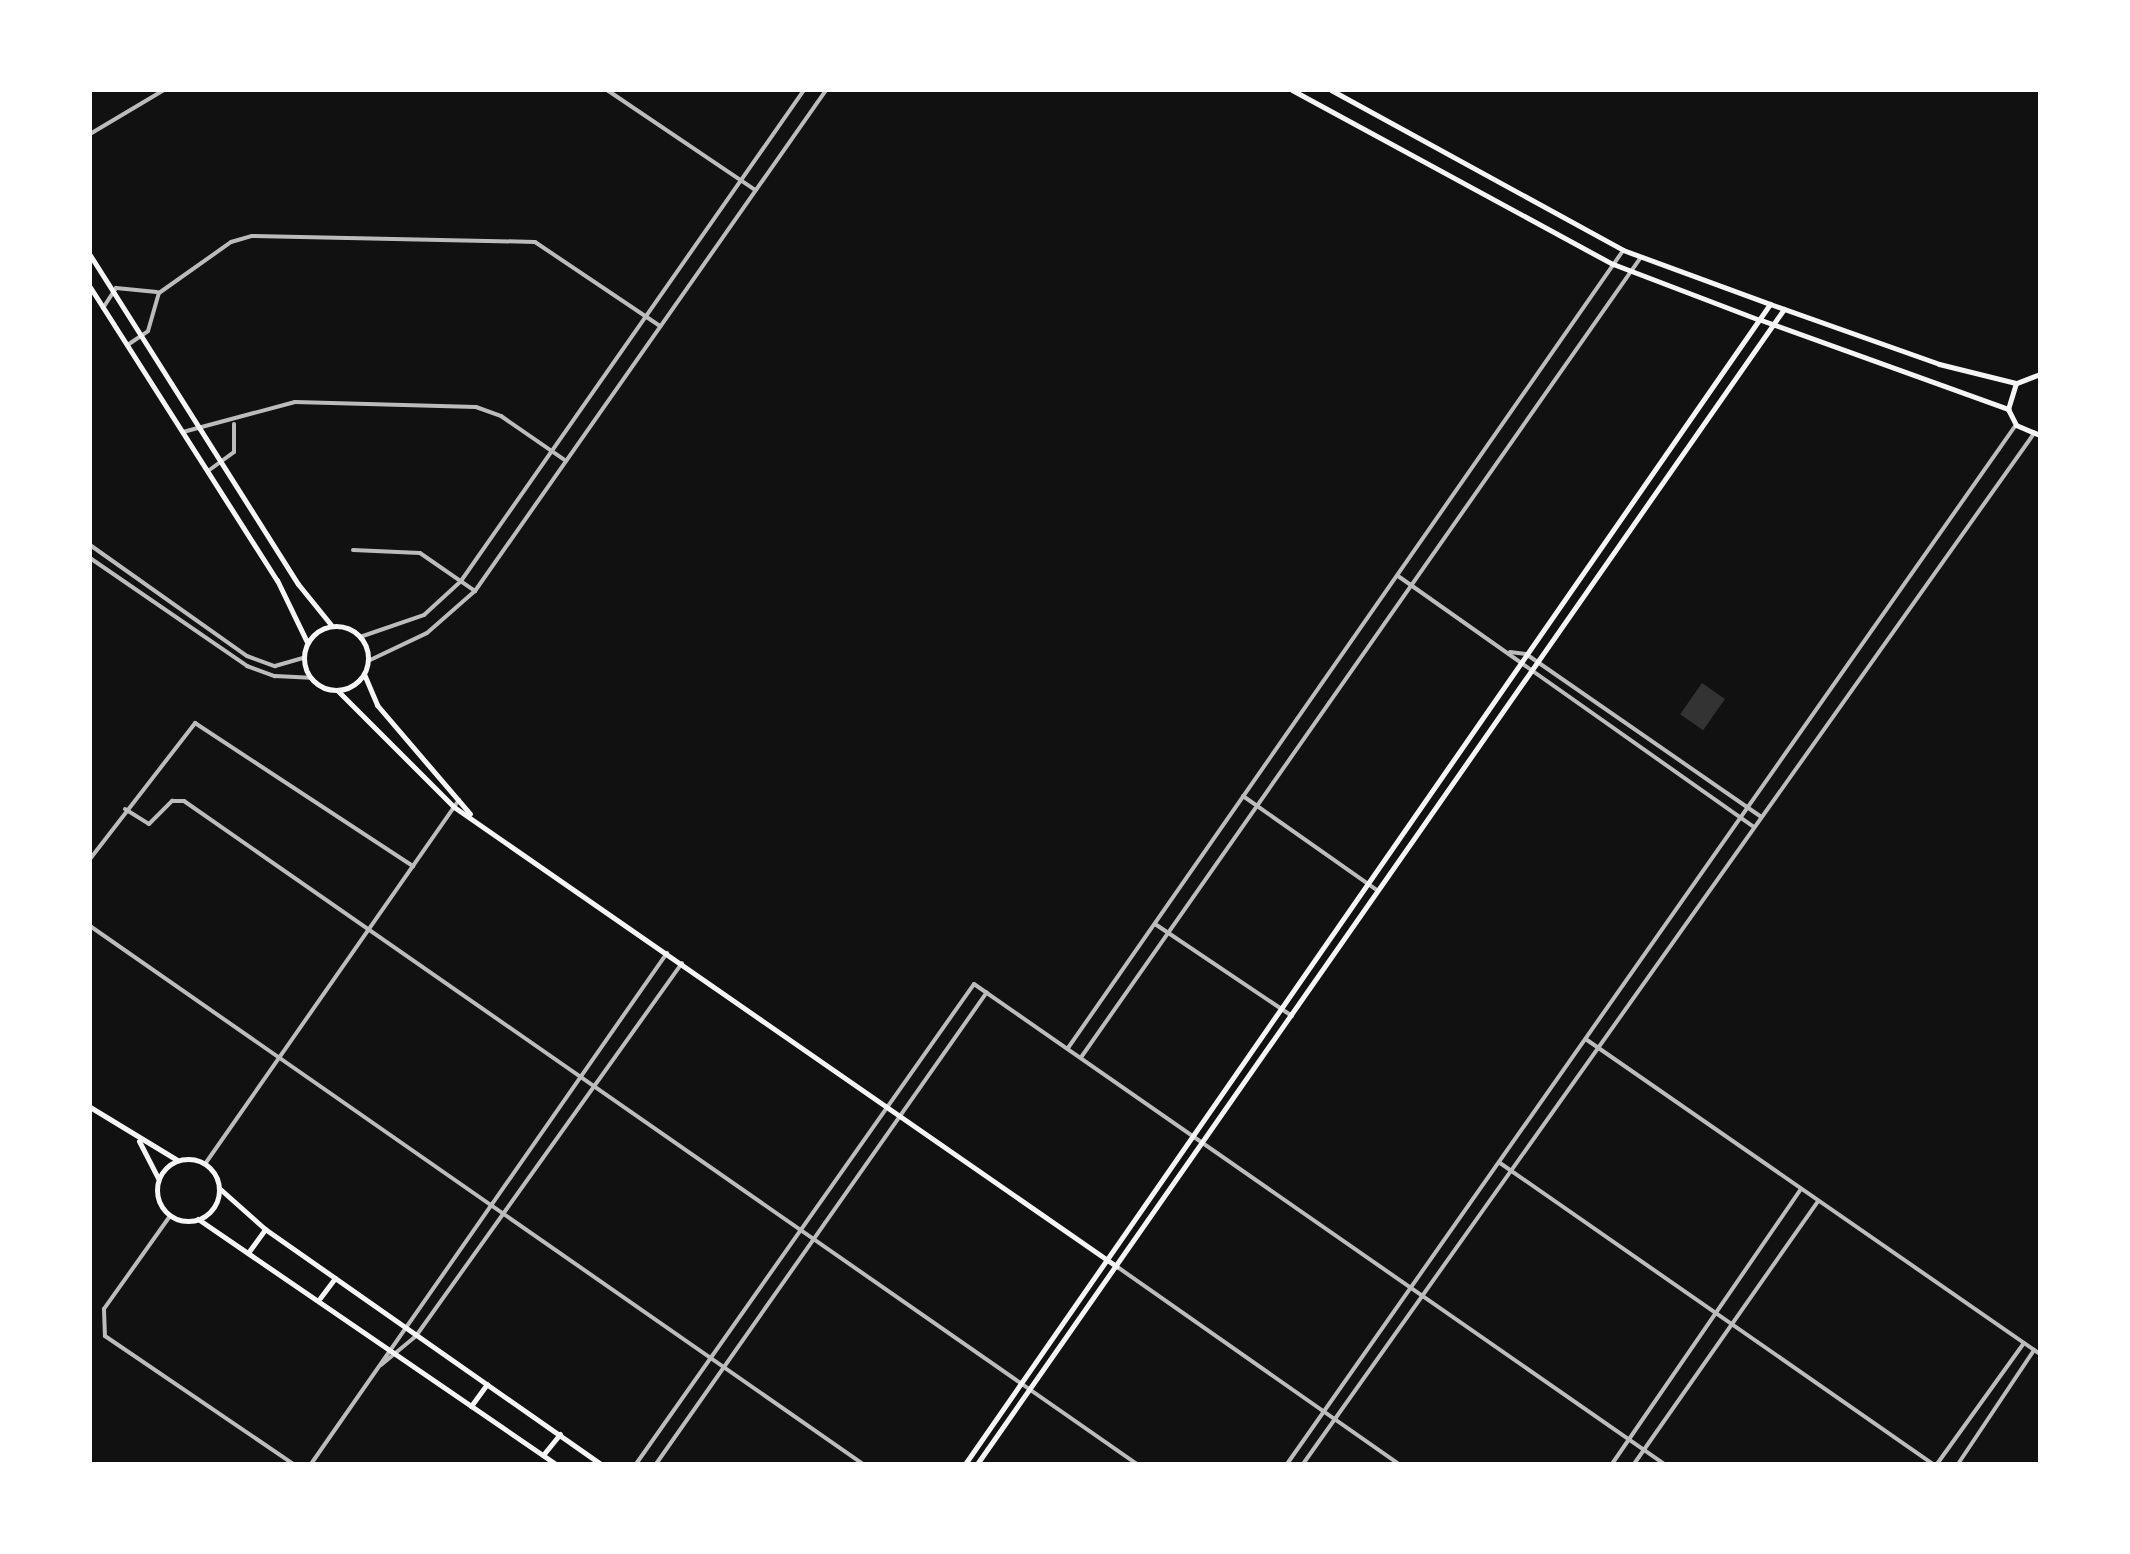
<!DOCTYPE html>
<html>
<head>
<meta charset="utf-8">
<style>
	body { margin:0 }
	#map { position:relative; width:2130px; height:1554px; overflow:hidden; background:#111; font-family:Montserrat,sans-serif }
	div>[style] { position:absolute }
	.water>* { inset:0; background:#333; transform-origin:0 0 }
	.minor>* { height:4px; margin:-2px; padding:0 2px; transform-origin:2px; border-radius:2px; background:#bcbcbc }
	.tertiary>* { height:4px; margin:-2px; padding:0 2px; transform-origin:2px; border-radius:2px; background:#bcbcbc }
	.secondary>* { height:5px; margin:-2.5px; padding:0 2.5px; transform-origin:2.5px; border-radius:2.5px; background:#f5f5f5 }
	.trunk>* { height:5px; margin:-2.5px; padding:0 2.5px; transform-origin:2.5px; border-radius:2.5px; background:#f5f5f5 }
	.trunk>.ring { margin:-2.5px; padding:0; box-sizing:content-box; background:none; border:5px solid #f5f5f5; border-radius:50% }
	span { translate:-50% -50%; white-space:nowrap; text-align:center; line-height:1.15; -webkit-text-stroke:10px #fff; paint-order:stroke }
	.frame { position:absolute; inset:0; border:92px solid #fff; pointer-events:none }
</style>
</head>
<body>
<div id="map">
	<div class="water">
		<i style="left:1702px;top:683px;width:28px;height:38px;rotate:35deg"></i>
	</div>
	<div class="minor">
		<i style="left:607px;top:90px;width:179px;rotate:34deg"></i>
		<i style="left:90px;top:134px;width:86px;rotate:-30.7deg"></i>
		<i style="left:103px;top:308px;width:24px;rotate:-57deg"></i>
		<i style="left:116px;top:288px;width:41px;rotate:5.6deg"></i>
		<i style="left:129px;top:344px;width:23px;rotate:-34deg"></i>
		<i style="left:148px;top:331px;width:40px;rotate:-74deg"></i>
		<i style="left:159px;top:293px;width:88px;rotate:-35.3deg"></i>
		<i style="left:231px;top:242px;width:22px;rotate:-16deg"></i>
		<i style="left:252px;top:236px;width:283px;rotate:1.2deg"></i>
		<i style="left:535px;top:242px;width:151px;rotate:33.9deg"></i>
		<i style="left:183px;top:432px;width:116px;rotate:-15deg"></i>
		<i style="left:295px;top:402px;width:181px;rotate:1.6deg"></i>
		<i style="left:476px;top:407px;width:27px;rotate:20deg"></i>
		<i style="left:501px;top:416px;width:79px;rotate:34.7deg"></i>
		<i style="left:208px;top:471px;width:32px;rotate:-36deg"></i>
		<i style="left:234px;top:452px;width:28px;rotate:-90deg"></i>
		<i style="left:90px;top:545px;width:192px;rotate:35.3deg"></i>
		<i style="left:247px;top:656px;width:30px;rotate:20deg"></i>
		<i style="left:275px;top:666px;width:29px;rotate:-16deg"></i>
		<i style="left:353px;top:550px;width:67px;rotate:2.6deg"></i>
		<i style="left:420px;top:553px;width:67px;rotate:34.6deg"></i>
		<i style="left:90px;top:558px;width:191px;rotate:34.5deg"></i>
		<i style="left:247px;top:666px;width:30px;rotate:20deg"></i>
		<i style="left:275px;top:676px;width:35px;rotate:3deg"></i>
		<i style="left:1398px;top:576px;width:434px;rotate:35.2deg"></i>
		<i style="left:360px;top:637px;width:68px;rotate:-19deg"></i>
		<i style="left:424px;top:615px;width:50px;rotate:-42.6deg"></i>
		<i style="left:461px;top:581px;width:599px;rotate:-55.06deg"></i>
		<i style="left:1510px;top:652px;width:16px;rotate:7deg"></i>
		<i style="left:1526px;top:654px;width:285px;rotate:34.7deg"></i>
		<i style="left:368px;top:661px;width:65px;rotate:-25.4deg"></i>
		<i style="left:427px;top:633px;width:64px;rotate:-41.2deg"></i>
		<i style="left:475px;top:591px;width:612px;rotate:-54.98deg"></i>
		<i style="left:1243px;top:796px;width:165px;rotate:35.1deg"></i>
		<i style="left:125px;top:809px;width:28px;rotate:32deg"></i>
		<i style="left:149px;top:824px;width:33px;rotate:-45deg"></i>
		<i style="left:172px;top:801px;width:12px"></i>
		<i style="left:184px;top:801px;width:1161px;rotate:34.83deg"></i>
		<i style="left:90px;top:859px;width:172px;rotate:-52.3deg"></i>
		<i style="left:195px;top:723px;width:261px;rotate:33.3deg"></i>
		<i style="left:1155px;top:924px;width:165px;rotate:33.9deg"></i>
		<i style="left:90px;top:926px;width:942px;rotate:34.84deg"></i>
		<i style="left:1587px;top:1040px;width:551px;rotate:34.73deg"></i>
		<i style="left:1068px;top:1048px;width:970px;rotate:-55.16deg"></i>
		<i style="left:1082px;top:1056px;width:975px;rotate:-55.02deg"></i>
		<i style="left:1500px;top:1163px;width:527px;rotate:34.81deg"></i>
		<i style="left:205px;top:1164px;width:444px;rotate:-55.1deg"></i>
		<i style="left:170px;top:1216px;width:114px;rotate:125.4deg"></i>
		<i style="left:104px;top:1309px;width:27px;rotate:88deg"></i>
		<i style="left:105px;top:1336px;width:227px;rotate:34.2deg"></i>
		<i style="left:1116px;top:1266px;width:345px;rotate:35deg"></i>
		<i style="left:381px;top:1365px;width:45px;rotate:-39.6deg"></i>
		<i style="left:416px;top:1336px;width:458px;rotate:-54.5deg"></i>
		<i style="left:311px;top:1464px;width:623px;rotate:-55.14deg"></i>
		<i style="left:636px;top:1464px;width:587px;rotate:-54.85deg"></i>
		<i style="left:974px;top:984px;width:841px;rotate:34.82deg"></i>
		<i style="left:656px;top:1464px;width:576px;rotate:-54.96deg"></i>
		<i style="left:1612px;top:1464px;width:334px;rotate:-55.5deg"></i>
		<i style="left:1634px;top:1464px;width:321px;rotate:-55deg"></i>
		<i style="left:1937px;top:1464px;width:149px;rotate:-54.3deg"></i>
		<i style="left:1958px;top:1464px;width:137px;rotate:-56.3deg"></i>
	</div>
	<div class="tertiary">
		<i style="left:1287px;top:1464px;width:1269px;rotate:-54.95deg"></i>
		<i style="left:1303px;top:1464px;width:1262px;rotate:-54.65deg"></i>
	</div>
	<div class="secondary">
		<i style="left:1292px;top:90px;width:365px;rotate:28.5deg"></i>
		<i style="left:1613px;top:264px;width:157px;rotate:20.9deg"></i>
		<i style="left:1331px;top:90px;width:333px;rotate:28.7deg"></i>
		<i style="left:1623px;top:250px;width:157px;rotate:20.2deg"></i>
	</div>
	<div class="trunk">
		<i style="left:90px;top:255px;width:389px;rotate:57.7deg"></i>
		<i style="left:298px;top:584px;width:54px;rotate:51deg"></i>
		<i style="left:90px;top:287px;width:348px;rotate:57.5deg"></i>
		<i style="left:277px;top:580px;width:69px;rotate:64.2deg"></i>
		<i style="left:1761px;top:320px;width:263px;rotate:19.8deg"></i>
		<i style="left:2040px;top:374px;width:26px;rotate:159deg"></i>
		<i style="left:2016px;top:383px;width:27px;rotate:107deg"></i>
		<i style="left:2008px;top:409px;width:18px;rotate:63deg"></i>
		<i style="left:2016px;top:425px;width:26px;rotate:23deg"></i>
		<i class="ring" style="left:304px;top:626px;width:59px;height:59px"></i>
		<i style="left:364px;top:674px;width:34px;rotate:67deg"></i>
		<i style="left:377px;top:705px;width:143px;rotate:49.5deg"></i>
		<i style="left:338px;top:691px;width:164px;rotate:45deg"></i>
		<i style="left:454px;top:807px;width:806px;rotate:34.74deg"></i>
		<i style="left:90px;top:1107px;width:102px;rotate:31.3deg"></i>
		<i style="left:139px;top:1141px;width:42px;rotate:62.8deg"></i>
		<i class="ring" style="left:157px;top:1159px;width:57px;height:57px"></i>
		<i style="left:219px;top:1188px;width:62px;rotate:41.7deg"></i>
		<i style="left:265px;top:1229px;width:410px;rotate:35deg"></i>
		<i style="left:198px;top:1219px;width:434px;rotate:34.4deg"></i>
		<i style="left:250px;top:1250px;width:26px;rotate:-54deg"></i>
		<i style="left:320px;top:1298px;width:25px;rotate:-53deg"></i>
		<i style="left:471px;top:1406px;width:27px;rotate:-54deg"></i>
		<i style="left:543px;top:1455px;width:27px;rotate:-51deg"></i>
		<i style="left:965px;top:1464px;width:1412px;rotate:-55.24deg"></i>
		<i style="left:1770px;top:304px;width:179px;rotate:19.5deg"></i>
		<i style="left:1939px;top:364px;width:79px;rotate:13.9deg"></i>
		<i style="left:977px;top:1464px;width:1409px;rotate:-55.06deg"></i>
	</div>
	<div class="frame"></div>
</div>
</body>
</html>
